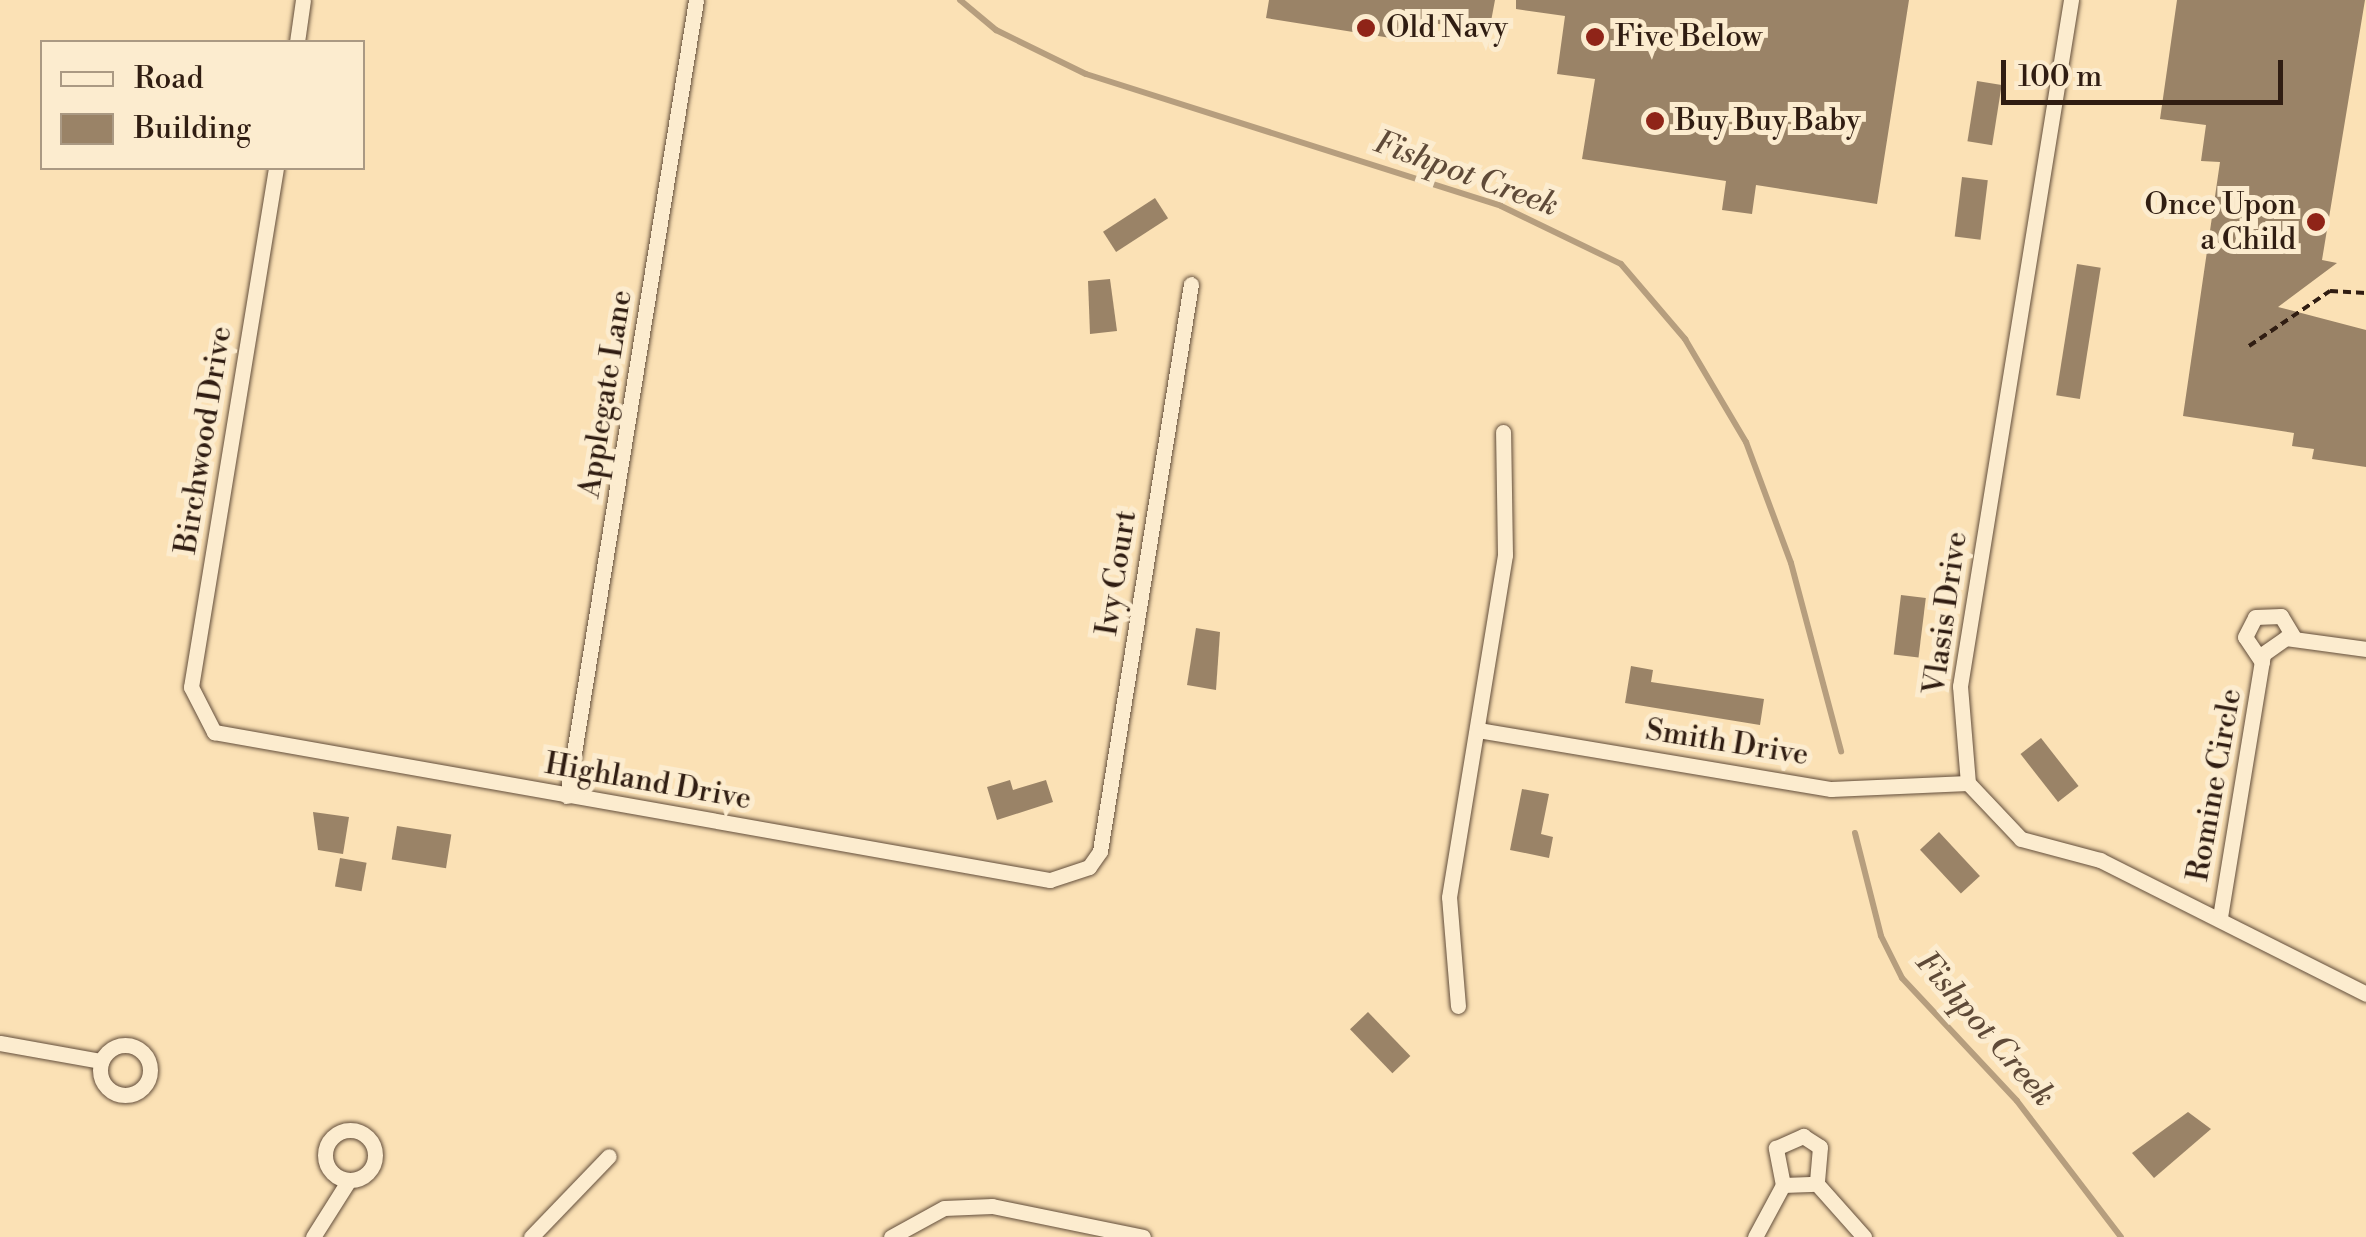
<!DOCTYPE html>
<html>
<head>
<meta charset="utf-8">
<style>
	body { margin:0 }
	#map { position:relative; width:2366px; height:1237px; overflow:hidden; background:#fbe1b5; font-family:"Libre Bodoni",serif }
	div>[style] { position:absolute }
	.stream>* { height:6px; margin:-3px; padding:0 3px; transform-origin:3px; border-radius:3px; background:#b69e7e }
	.building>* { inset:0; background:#9a8367; transform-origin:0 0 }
	.path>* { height:4px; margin-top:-2px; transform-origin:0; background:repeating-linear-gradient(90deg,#301d12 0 8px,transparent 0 13px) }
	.roads { filter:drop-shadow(0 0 2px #634e3b) drop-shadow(0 0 2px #634e3b) }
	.minor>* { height:15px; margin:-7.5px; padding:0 7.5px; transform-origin:7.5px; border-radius:7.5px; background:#fceccf }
	.minor>.ring { margin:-7.5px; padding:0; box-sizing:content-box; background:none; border:15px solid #fceccf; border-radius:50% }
	.dots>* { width:28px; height:28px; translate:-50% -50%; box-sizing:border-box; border:5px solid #fceccf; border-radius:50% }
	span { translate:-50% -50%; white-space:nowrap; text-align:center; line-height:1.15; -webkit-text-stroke:10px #fceccf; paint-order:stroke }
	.poi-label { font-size:30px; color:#301d12 }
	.left { translate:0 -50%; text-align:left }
	.right { translate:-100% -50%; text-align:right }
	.street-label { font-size:30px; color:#301d12 }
	.water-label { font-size:32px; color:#5f4a38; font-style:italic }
	.legend { position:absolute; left:40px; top:40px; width:325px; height:130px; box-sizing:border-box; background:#fceccf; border:2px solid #aa9983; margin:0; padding:12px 18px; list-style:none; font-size:30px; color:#301d12 }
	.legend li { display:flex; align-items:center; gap:20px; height:50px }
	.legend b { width:50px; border:2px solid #aa9983 }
	.scale { position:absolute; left:2001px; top:60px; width:282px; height:45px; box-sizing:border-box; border:5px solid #301d12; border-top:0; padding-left:12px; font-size:30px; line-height:35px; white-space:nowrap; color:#301d12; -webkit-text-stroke:8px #fceccf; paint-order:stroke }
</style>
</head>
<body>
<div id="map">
	<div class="stream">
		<i style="left:960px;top:0;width:47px;rotate:39.8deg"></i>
		<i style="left:996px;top:30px;width:100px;rotate:26.1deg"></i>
		<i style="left:1086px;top:74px;width:435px;rotate:17.6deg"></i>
		<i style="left:1501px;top:206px;width:133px;rotate:25.8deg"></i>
		<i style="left:1621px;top:264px;width:99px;rotate:49.5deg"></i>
		<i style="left:1685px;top:339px;width:120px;rotate:59.4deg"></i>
		<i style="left:1746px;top:442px;width:129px;rotate:69.6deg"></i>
		<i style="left:1791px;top:563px;width:195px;rotate:75.1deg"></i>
		<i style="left:1855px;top:833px;width:106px;rotate:75.8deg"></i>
		<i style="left:1881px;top:936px;width:47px;rotate:63.4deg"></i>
		<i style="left:1902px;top:978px;width:168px;rotate:46.9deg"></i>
		<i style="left:2017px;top:1101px;width:171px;rotate:52.6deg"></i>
	</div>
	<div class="building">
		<i style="clip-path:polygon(1269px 0,1495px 0,1489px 32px,1401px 18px,1397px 39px,1266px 18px)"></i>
		<i style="clip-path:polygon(1516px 0,1909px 0,1877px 204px,1756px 185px,1752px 214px,1722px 210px,1726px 181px,1582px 159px,1595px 79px,1557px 74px,1565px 16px,1516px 9px)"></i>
		<i style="clip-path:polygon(2177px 0,2365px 0,2322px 260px,2337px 263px,2278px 307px,2366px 330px,2366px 467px,2312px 459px,2314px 449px,2292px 446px,2294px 433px,2183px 416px,2220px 162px,2201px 161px,2206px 125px,2160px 119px)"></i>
		<i style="left:1977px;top:81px;width:25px;height:61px;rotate:9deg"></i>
		<i style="left:1962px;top:177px;width:26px;height:60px;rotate:7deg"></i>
		<i style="left:1155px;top:198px;width:24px;height:62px;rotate:57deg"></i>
		<i style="left:2077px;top:264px;width:24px;height:133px;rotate:9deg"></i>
		<i style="clip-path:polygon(1110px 279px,1117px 331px,1090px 334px,1088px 281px)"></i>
		<i style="left:1901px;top:595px;width:25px;height:60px;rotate:7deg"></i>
		<i style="clip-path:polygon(1196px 628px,1220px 632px,1216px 690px,1187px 685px)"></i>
		<i style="clip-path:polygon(1631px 666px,1653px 670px,1651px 682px,1764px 699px,1760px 725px,1625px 703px)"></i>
		<i style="left:2041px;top:738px;width:61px;height:26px;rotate:52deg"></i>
		<i style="clip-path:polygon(1010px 780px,1013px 790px,1046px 780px,1053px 802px,997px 820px,987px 787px)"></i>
		<i style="clip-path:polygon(1522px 789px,1549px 794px,1541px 834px,1553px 837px,1549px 858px,1510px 850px)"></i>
		<i style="clip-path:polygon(313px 812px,349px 817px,343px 854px,318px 850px)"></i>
		<i style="left:397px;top:826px;width:55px;height:34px;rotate:9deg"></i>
		<i style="left:1939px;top:832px;width:60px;height:26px;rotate:47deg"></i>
		<i style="left:340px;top:858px;width:27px;height:29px;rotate:10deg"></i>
		<i style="left:1368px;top:1012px;width:61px;height:25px;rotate:46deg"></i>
		<i style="clip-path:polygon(2188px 1112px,2211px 1129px,2154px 1178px,2132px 1153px)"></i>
	</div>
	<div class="path">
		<i style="left:2249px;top:346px;width:98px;rotate:-34.2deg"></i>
		<i style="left:2330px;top:291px;width:36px;rotate:3deg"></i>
	</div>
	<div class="roads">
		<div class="minor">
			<i style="left:2071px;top:0;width:695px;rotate:99.19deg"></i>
			<i style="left:1960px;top:686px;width:97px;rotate:85.3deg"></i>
			<i style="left:1968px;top:783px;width:77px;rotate:46.6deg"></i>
			<i style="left:2021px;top:839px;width:82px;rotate:14.9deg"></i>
			<i style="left:2100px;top:860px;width:298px;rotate:26.7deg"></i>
			<i style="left:297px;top:42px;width:42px;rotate:-81.9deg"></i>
			<i style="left:276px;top:168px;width:526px;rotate:99.3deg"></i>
			<i style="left:191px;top:687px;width:51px;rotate:62.9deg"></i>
			<i style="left:214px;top:732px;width:849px;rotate:10.04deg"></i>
			<i style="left:1050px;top:880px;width:41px;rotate:-18.4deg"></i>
			<i style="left:1089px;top:867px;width:19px;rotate:-55deg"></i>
			<i style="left:1100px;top:851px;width:574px;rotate:-80.88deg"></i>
			<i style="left:2262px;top:662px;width:30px;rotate:-124deg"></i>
			<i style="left:2245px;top:637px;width:22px;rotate:-63deg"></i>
			<i style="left:2255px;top:617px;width:26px;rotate:-2deg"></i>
			<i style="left:2281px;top:616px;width:26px;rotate:59deg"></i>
			<i style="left:1478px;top:730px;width:358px;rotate:9.5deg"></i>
			<i style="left:1831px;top:789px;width:137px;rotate:-2.5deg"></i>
			<i style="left:567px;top:796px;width:806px;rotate:-80.79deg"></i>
			<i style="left:2220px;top:917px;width:266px;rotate:-80.7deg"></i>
			<i style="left:2263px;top:654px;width:28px;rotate:-35deg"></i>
			<i style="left:2286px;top:638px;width:81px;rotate:7.8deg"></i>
			<i style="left:1458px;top:1006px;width:109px;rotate:-94.7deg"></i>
			<i style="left:1449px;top:897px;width:347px;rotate:-80.7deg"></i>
			<i style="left:1505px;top:555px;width:123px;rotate:-90.9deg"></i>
			<i style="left:0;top:1043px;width:103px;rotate:10.1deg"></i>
			<i class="ring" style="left:100px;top:1045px;width:35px;height:35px"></i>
			<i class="ring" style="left:325px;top:1130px;width:35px;height:35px"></i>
			<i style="left:1783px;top:1185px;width:38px;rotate:-101deg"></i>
			<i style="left:1776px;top:1148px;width:30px;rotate:-24deg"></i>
			<i style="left:1803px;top:1136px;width:20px;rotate:33deg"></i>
			<i style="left:1820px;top:1147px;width:37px;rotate:95deg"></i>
			<i style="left:1783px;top:1185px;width:34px;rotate:-2deg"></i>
			<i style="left:1817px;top:1184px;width:71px;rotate:48.4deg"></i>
			<i style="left:313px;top:1237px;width:67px;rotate:-57.7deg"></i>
			<i style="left:531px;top:1237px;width:112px;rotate:-46.1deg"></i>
			<i style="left:891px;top:1237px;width:60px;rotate:-28.7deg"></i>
			<i style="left:944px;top:1208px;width:48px;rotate:-2.4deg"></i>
			<i style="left:992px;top:1206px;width:154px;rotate:11.6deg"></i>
			<i style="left:1755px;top:1237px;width:59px;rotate:-61.7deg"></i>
		</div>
	</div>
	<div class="dots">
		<i style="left:1366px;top:28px;background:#8f2418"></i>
		<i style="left:1595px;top:37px;background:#8f2418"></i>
		<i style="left:1655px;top:121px;background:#8f2418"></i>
		<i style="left:2316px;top:222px;background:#8f2418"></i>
	</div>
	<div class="poi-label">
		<span class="left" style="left:1386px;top:28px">Old Navy</span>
		<span class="left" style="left:1615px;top:37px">Five Below</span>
		<span class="left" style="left:1675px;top:121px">Buy Buy Baby</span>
		<span class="right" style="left:2296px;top:222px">Once Upon<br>a Child</span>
	</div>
	<div class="street-label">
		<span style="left:606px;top:394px;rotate:-81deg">Applegate Lane</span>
		<span style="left:204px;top:440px;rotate:-81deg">Birchwood Drive</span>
		<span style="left:1117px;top:573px;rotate:-81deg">Ivy Court</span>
		<span style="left:1946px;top:613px;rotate:-82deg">Vlasis Drive</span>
		<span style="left:1727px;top:743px;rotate:9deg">Smith Drive</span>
		<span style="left:648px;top:782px;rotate:10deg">Highland Drive</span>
		<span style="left:2215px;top:785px;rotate:-80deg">Romine Circle</span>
	</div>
	<div class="water-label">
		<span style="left:1466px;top:174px;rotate:20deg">Fishpot Creek</span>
		<span style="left:1985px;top:1029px;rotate:49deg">Fishpot Creek</span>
	</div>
	<ul class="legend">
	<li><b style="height:12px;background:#fceccf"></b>Road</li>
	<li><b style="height:28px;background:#9a8367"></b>Building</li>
	</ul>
	<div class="scale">100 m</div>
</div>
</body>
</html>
